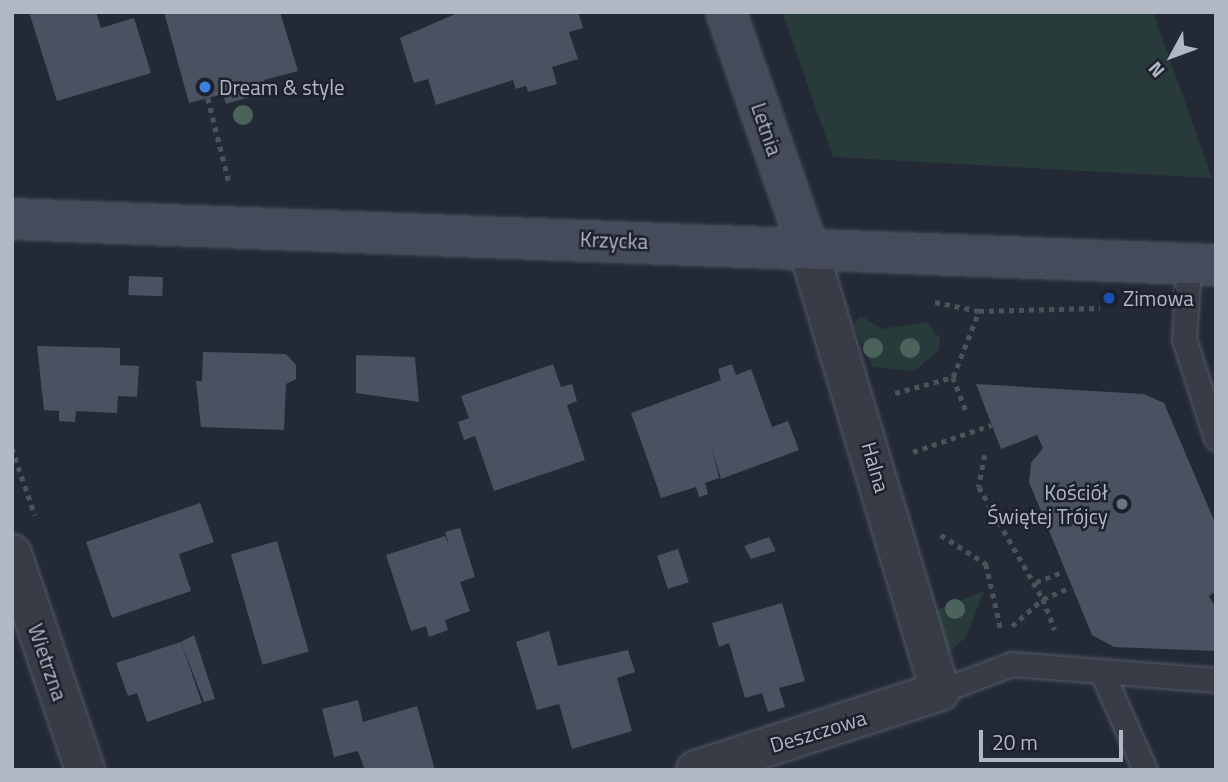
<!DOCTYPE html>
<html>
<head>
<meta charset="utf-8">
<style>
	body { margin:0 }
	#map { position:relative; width:1228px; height:782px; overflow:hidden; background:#232a36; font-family:"Titillium Web",sans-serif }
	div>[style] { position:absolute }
	.green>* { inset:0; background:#293a3b }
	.building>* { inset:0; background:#4a5160; transform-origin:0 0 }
	.path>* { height:4.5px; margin-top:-2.25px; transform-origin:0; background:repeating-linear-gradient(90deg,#475559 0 5px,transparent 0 10px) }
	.roads { filter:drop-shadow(0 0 2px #545a65) drop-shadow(0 0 2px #545a65) }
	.lane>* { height:23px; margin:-11.5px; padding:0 11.5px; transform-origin:11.5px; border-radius:11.5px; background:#373c47 }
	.street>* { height:38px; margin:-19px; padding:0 19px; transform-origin:19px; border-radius:19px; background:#373c47 }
	.secondary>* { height:38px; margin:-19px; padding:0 19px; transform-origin:19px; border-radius:19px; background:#454b5a }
	.trees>* { width:20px; height:20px; margin:-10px; border-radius:50%; background:#4b635a }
	.dots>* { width:19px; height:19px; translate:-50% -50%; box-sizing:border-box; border:4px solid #1c212c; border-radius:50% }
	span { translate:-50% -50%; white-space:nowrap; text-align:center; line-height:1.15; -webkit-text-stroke:5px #1c212c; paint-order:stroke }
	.poi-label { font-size:21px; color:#b1b7c3 }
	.left { translate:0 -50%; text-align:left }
	.right { translate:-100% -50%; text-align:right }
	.street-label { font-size:21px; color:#b1b7c3 }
	.frame { position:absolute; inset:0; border:14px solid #b1b7c3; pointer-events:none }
	.north { position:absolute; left:1137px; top:21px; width:70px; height:70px; -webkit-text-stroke:5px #1c212c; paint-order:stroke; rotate:229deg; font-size:19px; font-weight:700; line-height:28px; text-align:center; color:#b1b7c3 }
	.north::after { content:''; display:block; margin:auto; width:24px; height:32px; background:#b1b7c3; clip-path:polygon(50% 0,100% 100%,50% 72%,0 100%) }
	.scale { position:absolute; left:979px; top:730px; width:144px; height:32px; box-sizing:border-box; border:4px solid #b1b7c3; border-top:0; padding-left:9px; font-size:21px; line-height:24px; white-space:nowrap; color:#b1b7c3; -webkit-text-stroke:5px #1c212c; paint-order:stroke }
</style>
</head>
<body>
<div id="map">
	<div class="green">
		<i style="clip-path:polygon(782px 12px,1153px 12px,1212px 178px,833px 157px)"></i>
		<i style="clip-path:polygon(861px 316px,882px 329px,926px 322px,940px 338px,939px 350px,914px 371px,873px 367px,854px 325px)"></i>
		<i style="clip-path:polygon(984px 591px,966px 637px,948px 653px,934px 611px)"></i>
	</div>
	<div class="building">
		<i style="clip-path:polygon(29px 12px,96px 12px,101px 28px,134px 18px,151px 73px,57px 101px)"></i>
		<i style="clip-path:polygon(164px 12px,280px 12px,298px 71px,264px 80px,267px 92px,260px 94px,226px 104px,223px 94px,189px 103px)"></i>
		<i style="clip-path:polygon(460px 12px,578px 12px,583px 28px,569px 32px,578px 59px,552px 67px,557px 84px,528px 92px,526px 86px,516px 89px,513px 80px,436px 105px,428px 79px,414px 83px,400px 38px)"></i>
		<i style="left:129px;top:276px;width:34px;height:19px;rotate:2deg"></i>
		<i style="clip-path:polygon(37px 346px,120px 348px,120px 365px,139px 366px,137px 397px,118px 396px,117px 413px,76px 411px,75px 422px,59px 421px,59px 411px,44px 410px)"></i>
		<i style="clip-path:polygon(203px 352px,286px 354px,296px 365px,296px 379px,286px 384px,284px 430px,201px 427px,196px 381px,202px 381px)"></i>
		<i style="clip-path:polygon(356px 355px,415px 357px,419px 402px,356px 393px)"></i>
		<i style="clip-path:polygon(553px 364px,561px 387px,572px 384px,577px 401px,567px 405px,585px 460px,494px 491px,475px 436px,464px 440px,458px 422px,469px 418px,461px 396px)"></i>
		<i style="clip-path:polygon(732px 364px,736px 375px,751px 369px,772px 427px,788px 421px,799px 450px,721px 479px,712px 448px,719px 478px,705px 483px,708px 494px,699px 497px,696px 487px,661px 498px,631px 413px,721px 380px,718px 369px)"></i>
		<i style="clip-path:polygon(976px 384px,1144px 394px,1164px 403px,1216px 525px,1216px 591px,1209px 596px,1216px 609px,1216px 651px,1114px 647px,1092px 635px,1029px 482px,1031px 463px,1043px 448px,1037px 435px,1001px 449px)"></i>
		<i style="clip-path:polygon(200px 503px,214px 542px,179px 554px,191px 591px,112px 618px,86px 542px)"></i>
		<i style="clip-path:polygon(460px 528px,475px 577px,460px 582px,470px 611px,445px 620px,448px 630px,429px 637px,426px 626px,411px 631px,386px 555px,445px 536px,449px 545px,445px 532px)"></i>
		<i style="clip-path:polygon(769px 537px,776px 551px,751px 559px,744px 546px)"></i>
		<i style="left:277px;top:541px;width:115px;height:48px;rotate:74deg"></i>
		<i style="left:678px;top:549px;width:35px;height:22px;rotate:72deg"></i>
		<i style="clip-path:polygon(782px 603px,805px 681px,779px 688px,785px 707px,768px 712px,762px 693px,745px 698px,729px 643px,719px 647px,712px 623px)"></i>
		<i style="clip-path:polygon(549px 631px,558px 666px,628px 650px,635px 672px,617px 678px,632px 731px,572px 749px,559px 704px,537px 710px,516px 642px)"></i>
		<i style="clip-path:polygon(194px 635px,215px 699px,204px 702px,181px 642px)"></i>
		<i style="clip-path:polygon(181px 642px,202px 703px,147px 722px,137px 693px,128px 696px,116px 663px)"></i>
		<i style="clip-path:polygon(358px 700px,363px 722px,417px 706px,435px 770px,365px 770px,358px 751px,334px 757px,322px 709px)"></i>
	</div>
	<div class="path">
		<i style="left:208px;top:98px;width:87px;rotate:76deg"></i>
		<i style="left:935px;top:302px;width:45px;rotate:11.6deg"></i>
		<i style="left:979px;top:311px;width:121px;rotate:-1.4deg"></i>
		<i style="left:953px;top:377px;width:39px;rotate:69deg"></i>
		<i style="left:895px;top:393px;width:60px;rotate:-15.4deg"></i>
		<i style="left:953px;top:377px;width:71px;rotate:-68.5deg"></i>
		<i style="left:12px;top:448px;width:71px;rotate:71.1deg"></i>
		<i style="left:913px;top:452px;width:83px;rotate:-19.1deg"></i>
		<i style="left:985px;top:455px;width:33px;rotate:101deg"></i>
		<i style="left:979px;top:487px;width:129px;rotate:60.3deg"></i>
		<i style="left:1043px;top:599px;width:30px;rotate:-23deg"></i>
		<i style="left:941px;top:535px;width:54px;rotate:32.8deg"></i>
		<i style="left:986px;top:564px;width:68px;rotate:77.2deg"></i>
		<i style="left:1036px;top:582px;width:30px;rotate:-21deg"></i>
		<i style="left:1012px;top:626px;width:41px;rotate:-41.1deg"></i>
		<i style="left:1043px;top:599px;width:33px;rotate:69deg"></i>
	</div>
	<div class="roads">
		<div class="lane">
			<i style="left:1189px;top:264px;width:75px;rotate:93.8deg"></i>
			<i style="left:1184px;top:339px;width:104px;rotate:72.1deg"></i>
			<i style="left:1103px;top:675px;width:104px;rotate:66.1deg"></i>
			<i style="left:940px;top:691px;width:77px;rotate:-20.6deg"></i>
			<i style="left:1012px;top:664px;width:205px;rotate:4.5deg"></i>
		</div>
		<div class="street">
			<i style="left:12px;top:554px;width:228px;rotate:71.3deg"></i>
			<i style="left:696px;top:770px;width:256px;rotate:-17.9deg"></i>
			<i style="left:940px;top:691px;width:465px;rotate:-106.6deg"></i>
		</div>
		<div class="secondary">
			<i style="left:726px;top:12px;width:247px;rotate:70.8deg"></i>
			<i style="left:12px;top:219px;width:1205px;rotate:2.19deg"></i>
		</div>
	</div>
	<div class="trees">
		<i style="left:243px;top:115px"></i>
		<i style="left:873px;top:348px"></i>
		<i style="left:910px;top:348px"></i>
		<i style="left:955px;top:609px"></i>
	</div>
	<div class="dots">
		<i style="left:205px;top:87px;background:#3f7fe0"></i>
		<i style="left:1109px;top:298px;background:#1a4fb4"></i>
		<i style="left:1122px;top:504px;background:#6b7280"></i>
	</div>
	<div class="poi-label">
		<span class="left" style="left:219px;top:87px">Dream &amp; style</span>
		<span class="left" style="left:1123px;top:298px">Zimowa</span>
		<span class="right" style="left:1108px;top:504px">Kościół<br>Świętej Trójcy</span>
	</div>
	<div class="street-label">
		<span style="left:767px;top:129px;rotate:71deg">Letnia</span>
		<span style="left:614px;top:240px;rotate:2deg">Krzycka</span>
		<span style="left:876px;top:467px;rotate:74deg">Halna</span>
		<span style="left:48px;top:662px;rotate:71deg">Wietrzna</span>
		<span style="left:818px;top:731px;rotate:-17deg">Deszczowa</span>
	</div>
	<div class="frame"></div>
	<div class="north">N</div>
	<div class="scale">20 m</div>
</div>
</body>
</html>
